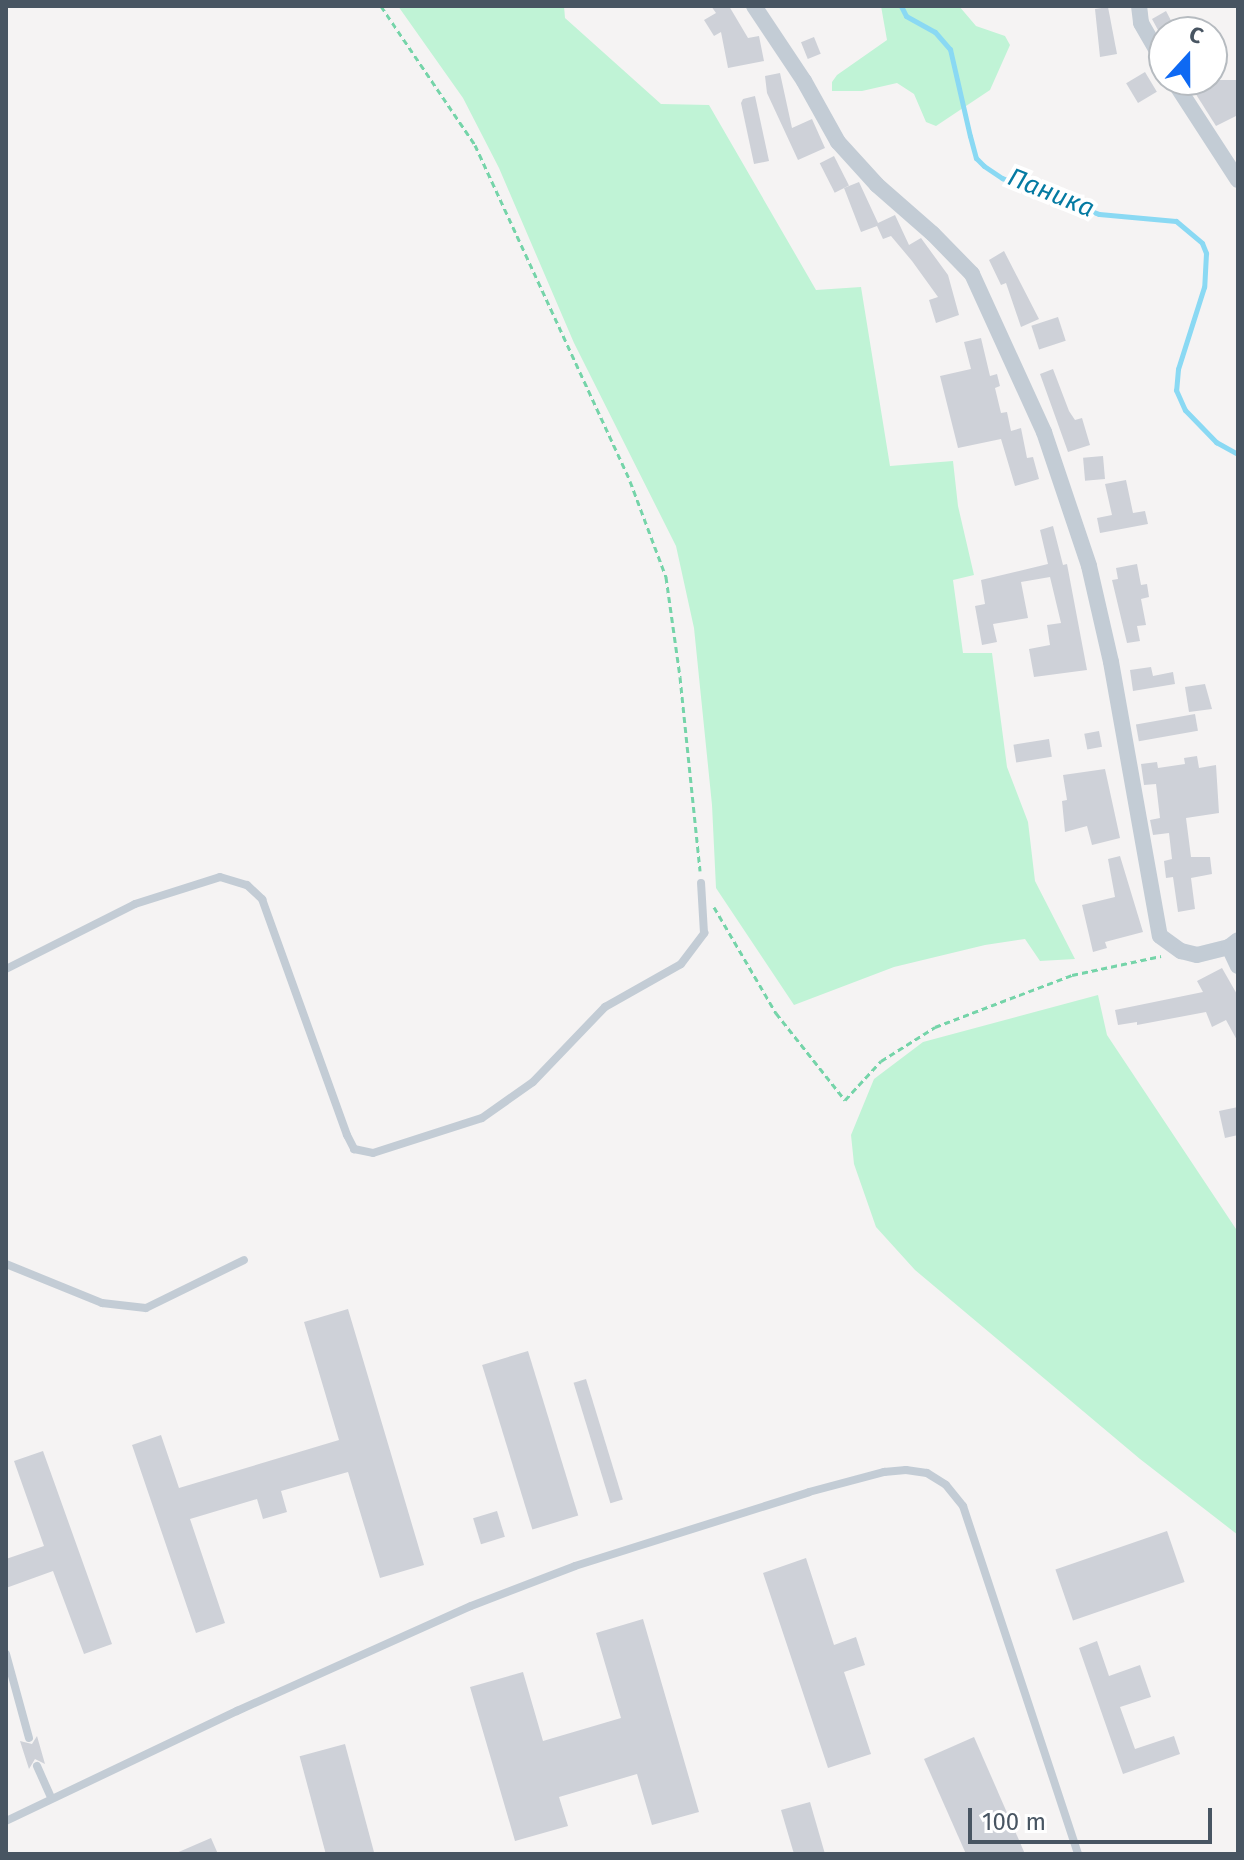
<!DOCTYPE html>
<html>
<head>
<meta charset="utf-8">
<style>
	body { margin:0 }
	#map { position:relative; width:1244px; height:1860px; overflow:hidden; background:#f5f3f3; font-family:"Fira Sans",sans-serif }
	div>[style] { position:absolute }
	.green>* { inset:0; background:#c0f3d6 }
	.stream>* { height:5px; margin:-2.5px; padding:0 2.5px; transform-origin:2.5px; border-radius:2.5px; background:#8ad9f3 }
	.building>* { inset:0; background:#ced1d8; transform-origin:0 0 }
	.path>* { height:3px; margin-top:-1.5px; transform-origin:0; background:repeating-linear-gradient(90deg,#75d4a9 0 6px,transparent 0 10px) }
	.lane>* { height:8px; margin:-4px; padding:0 4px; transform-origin:4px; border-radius:4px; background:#c3ccd5 }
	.street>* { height:16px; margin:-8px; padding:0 8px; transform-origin:8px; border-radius:8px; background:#c3ccd5 }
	span { translate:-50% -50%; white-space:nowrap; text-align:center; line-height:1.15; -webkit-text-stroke:8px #fff; paint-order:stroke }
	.water-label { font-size:26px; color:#047aa2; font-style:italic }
	.frame { position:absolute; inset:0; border:8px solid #485562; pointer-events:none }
	.north { position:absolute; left:1148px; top:16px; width:80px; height:80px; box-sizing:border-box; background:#fff; border:2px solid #b6bbc0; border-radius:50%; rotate:21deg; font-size:22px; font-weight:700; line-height:32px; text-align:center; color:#485562 }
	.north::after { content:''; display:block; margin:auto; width:28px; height:36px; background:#0e69f3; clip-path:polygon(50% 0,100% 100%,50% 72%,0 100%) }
	.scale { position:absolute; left:968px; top:1808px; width:244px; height:36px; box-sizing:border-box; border:4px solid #485562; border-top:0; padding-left:10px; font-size:24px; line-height:28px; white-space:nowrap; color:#485562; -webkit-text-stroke:6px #fff; paint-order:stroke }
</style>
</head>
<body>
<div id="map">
	<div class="green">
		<i style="clip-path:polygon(398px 6px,564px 6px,565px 18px,661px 104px,709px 105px,816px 290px,861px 287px,890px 466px,953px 461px,958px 506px,974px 575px,953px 580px,963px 653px,992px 653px,1007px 767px,1028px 822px,1035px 881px,1075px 959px,1040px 961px,1025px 939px,985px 945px,894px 967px,794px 1005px,716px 888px,712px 805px,694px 628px,676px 546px,574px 343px,499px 168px,463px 98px)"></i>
		<i style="clip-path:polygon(881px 6px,959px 6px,976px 26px,1005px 36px,1010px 45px,990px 90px,936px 126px,926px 122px,914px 94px,897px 83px,862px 91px,832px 91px,832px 82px,837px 75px,887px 40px)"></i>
		<i style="clip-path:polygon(1098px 995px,1107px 1035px,1238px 1232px,1238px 1535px,1140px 1459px,915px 1270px,876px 1227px,854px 1164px,851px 1135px,874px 1079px,923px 1042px)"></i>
	</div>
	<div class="stream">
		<i style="left:901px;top:6px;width:11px;rotate:63deg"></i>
		<i style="left:906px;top:16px;width:33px;rotate:29deg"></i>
		<i style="left:935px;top:32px;width:23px;rotate:49deg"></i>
		<i style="left:950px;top:49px;width:89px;rotate:77.1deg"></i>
		<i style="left:970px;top:136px;width:23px;rotate:75deg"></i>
		<i style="left:976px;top:158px;width:11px;rotate:45deg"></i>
		<i style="left:984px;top:166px;width:22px;rotate:34deg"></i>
		<i style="left:1002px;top:178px;width:103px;rotate:20.4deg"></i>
		<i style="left:1099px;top:214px;width:77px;rotate:5.2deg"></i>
		<i style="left:1176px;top:221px;width:34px;rotate:40deg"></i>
		<i style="left:1202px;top:243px;width:11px;rotate:68deg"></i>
		<i style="left:1206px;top:253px;width:34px;rotate:93deg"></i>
		<i style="left:1204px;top:287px;width:86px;rotate:107.6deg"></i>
		<i style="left:1178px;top:369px;width:21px;rotate:95deg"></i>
		<i style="left:1176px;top:390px;width:22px;rotate:66deg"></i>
		<i style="left:1185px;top:410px;width:45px;rotate:45.9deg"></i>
		<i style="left:1216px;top:442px;width:25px;rotate:29deg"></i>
	</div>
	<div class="building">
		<i style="clip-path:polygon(711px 6px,729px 6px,748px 38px,759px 36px,764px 61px,728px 68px,721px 32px,714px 36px,704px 20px,716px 13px)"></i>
		<i style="clip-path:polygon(1108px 7px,1117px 54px,1100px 57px,1095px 9px)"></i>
		<i style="clip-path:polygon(1166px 11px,1177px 32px,1164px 32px,1164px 41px,1152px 19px)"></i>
		<i style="left:814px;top:37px;width:18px;height:14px;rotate:68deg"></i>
		<i style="left:1145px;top:72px;width:23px;height:22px;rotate:59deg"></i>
		<i style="clip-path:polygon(780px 73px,792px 128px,812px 119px,825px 148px,798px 160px,767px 93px,765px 76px)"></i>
		<i style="clip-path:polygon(1207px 80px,1238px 80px,1238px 115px,1216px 126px,1192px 88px)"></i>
		<i style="clip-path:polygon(755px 96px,769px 161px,754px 164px,741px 103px,743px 99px)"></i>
		<i style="left:834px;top:156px;width:33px;height:16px;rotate:63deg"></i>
		<i style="clip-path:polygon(859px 182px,878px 223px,895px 215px,909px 245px,921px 238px,948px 275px,959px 315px,936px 323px,929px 300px,938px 297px,912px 261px,891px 236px,883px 239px,877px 226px,861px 232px,844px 188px)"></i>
		<i style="clip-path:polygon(1004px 251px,1039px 319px,1021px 327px,1006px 283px,1001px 285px,989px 260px)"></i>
		<i style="left:1058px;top:317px;width:25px;height:28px;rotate:72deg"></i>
		<i style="clip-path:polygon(981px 338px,990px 376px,997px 374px,1000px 386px,995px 388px,1001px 413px,1007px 412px,1011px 431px,1021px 428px,1027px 458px,1033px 457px,1039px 479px,1015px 486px,1001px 439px,958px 448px,940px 376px,971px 369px,964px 342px)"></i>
		<i style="clip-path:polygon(1053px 369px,1069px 411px,1075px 420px,1082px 418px,1090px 445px,1068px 452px,1040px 374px)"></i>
		<i style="left:1103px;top:456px;width:23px;height:20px;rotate:85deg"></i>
		<i style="clip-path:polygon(1126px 480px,1133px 513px,1145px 511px,1148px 524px,1100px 533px,1097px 518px,1112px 515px,1105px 484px)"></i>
		<i style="clip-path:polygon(1053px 526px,1063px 565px,1067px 564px,1087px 670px,1034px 677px,1029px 649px,1050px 645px,1047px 625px,1061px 623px,1050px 577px,1021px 582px,1028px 618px,993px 624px,997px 642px,982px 645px,975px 606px,985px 604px,981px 580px,1048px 564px,1040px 530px)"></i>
		<i style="clip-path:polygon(1137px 564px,1141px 585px,1147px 584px,1149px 597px,1141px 599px,1146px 625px,1137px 626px,1140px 641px,1127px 643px,1112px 580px,1118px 579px,1116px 568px)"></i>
		<i style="clip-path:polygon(1151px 667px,1153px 676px,1173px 672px,1175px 684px,1133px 691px,1130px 670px)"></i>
		<i style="clip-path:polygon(1205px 684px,1212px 709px,1189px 712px,1185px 687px)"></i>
		<i style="left:1195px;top:714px;width:17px;height:60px;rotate:80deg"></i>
		<i style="left:1099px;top:731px;width:16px;height:15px;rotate:79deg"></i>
		<i style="left:1049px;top:739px;width:18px;height:36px;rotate:81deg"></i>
		<i style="clip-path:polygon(1197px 756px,1199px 768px,1216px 765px,1219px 813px,1186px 818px,1191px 857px,1210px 857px,1212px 874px,1191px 878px,1195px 909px,1178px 912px,1173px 877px,1166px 878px,1164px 861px,1172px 859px,1169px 833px,1153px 835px,1150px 820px,1160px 818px,1156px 784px,1144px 785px,1141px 764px,1157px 762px,1158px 768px,1185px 764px,1184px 758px)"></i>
		<i style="clip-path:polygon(1105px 769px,1120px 838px,1092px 845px,1087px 826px,1065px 832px,1062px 801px,1067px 800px,1063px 775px)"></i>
		<i style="clip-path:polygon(1120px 856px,1143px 932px,1105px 942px,1107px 948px,1093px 952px,1082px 905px,1115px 897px,1108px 859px)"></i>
		<i style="clip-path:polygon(1222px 968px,1238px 996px,1238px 1042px,1226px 1020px,1212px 1027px,1206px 1012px,1137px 1025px,1137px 1022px,1118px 1025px,1115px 1010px,1203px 992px,1197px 981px)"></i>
		<i style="clip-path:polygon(1238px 1107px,1238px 1135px,1225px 1138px,1219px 1111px)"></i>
		<i style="clip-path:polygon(348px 1309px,424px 1565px,380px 1578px,348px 1472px,281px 1491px,287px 1512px,263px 1519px,257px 1499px,190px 1519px,225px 1623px,196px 1633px,132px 1445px,161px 1435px,179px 1488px,339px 1440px,304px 1322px)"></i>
		<i style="left:528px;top:1351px;width:172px;height:48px;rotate:73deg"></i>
		<i style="left:586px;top:1379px;width:126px;height:13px;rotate:73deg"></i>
		<i style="clip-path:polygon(43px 1451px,112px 1644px,84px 1654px,53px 1571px,6px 1588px,6px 1559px,44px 1546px,14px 1461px)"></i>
		<i style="left:497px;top:1511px;width:27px;height:25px;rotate:73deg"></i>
		<i style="left:1167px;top:1531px;width:54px;height:118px;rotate:71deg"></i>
		<i style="clip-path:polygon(806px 1558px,834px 1645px,856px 1637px,865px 1665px,844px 1672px,871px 1754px,828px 1768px,763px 1573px)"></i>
		<i style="clip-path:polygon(643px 1619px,699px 1812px,652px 1825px,637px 1774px,559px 1797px,568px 1826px,515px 1841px,470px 1687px,523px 1672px,543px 1741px,621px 1718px,596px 1633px)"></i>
		<i style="clip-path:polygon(1097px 1641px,1109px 1676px,1140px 1665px,1151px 1697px,1120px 1707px,1135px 1749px,1174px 1736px,1180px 1754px,1123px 1774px,1079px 1648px)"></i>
		<i style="clip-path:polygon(37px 1736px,45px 1764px,35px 1759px,29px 1769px,20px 1741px,32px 1744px)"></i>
		<i style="clip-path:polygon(974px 1737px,1025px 1854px,966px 1854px,924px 1759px)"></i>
		<i style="left:345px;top:1744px;width:114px;height:47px;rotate:75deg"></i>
		<i style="clip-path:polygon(810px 1802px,825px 1854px,794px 1854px,781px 1810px)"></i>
		<i style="clip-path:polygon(211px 1838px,218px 1854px,174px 1854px)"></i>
	</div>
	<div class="path">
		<i style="left:381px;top:6px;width:168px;rotate:55.9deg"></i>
		<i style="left:475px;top:145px;width:370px;rotate:65.2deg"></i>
		<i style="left:630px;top:481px;width:103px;rotate:69.4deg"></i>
		<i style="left:666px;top:577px;width:101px;rotate:82deg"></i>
		<i style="left:680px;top:677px;width:195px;rotate:84.1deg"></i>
		<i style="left:714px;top:907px;width:123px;rotate:59.7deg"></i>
		<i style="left:776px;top:1013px;width:111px;rotate:51.6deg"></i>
		<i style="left:845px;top:1100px;width:53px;rotate:-47.3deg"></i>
		<i style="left:881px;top:1061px;width:64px;rotate:-32.2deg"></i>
		<i style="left:935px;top:1027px;width:147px;rotate:-20.8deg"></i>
		<i style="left:1072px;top:975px;width:91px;rotate:-12.1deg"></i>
	</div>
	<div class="lane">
		<i style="left:6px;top:969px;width:144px;rotate:-26.7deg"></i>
		<i style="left:135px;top:904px;width:89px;rotate:-17.6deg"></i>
		<i style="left:220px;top:877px;width:28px;rotate:17deg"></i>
		<i style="left:247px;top:885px;width:21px;rotate:43deg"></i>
		<i style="left:262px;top:899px;width:251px;rotate:70.2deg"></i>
		<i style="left:347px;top:1135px;width:16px;rotate:63deg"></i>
		<i style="left:354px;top:1149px;width:19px;rotate:12deg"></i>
		<i style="left:373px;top:1153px;width:114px;rotate:-17.8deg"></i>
		<i style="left:482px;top:1118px;width:62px;rotate:-35.2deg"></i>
		<i style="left:533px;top:1082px;width:104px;rotate:-46.2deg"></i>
		<i style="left:605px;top:1007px;width:87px;rotate:-29.5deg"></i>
		<i style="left:681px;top:964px;width:39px;rotate:-53deg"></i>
		<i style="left:704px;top:933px;width:50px;rotate:-93.4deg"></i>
		<i style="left:6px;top:1264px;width:104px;rotate:22.1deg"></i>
		<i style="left:102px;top:1303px;width:44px;rotate:6.5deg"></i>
		<i style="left:146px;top:1308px;width:109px;rotate:-26.1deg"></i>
		<i style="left:6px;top:1654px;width:87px;rotate:74.7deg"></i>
		<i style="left:37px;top:1766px;width:35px;rotate:66deg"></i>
		<i style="left:6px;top:1821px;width:256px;rotate:-25.5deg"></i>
		<i style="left:237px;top:1711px;width:256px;rotate:-24.2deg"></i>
		<i style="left:471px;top:1606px;width:111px;rotate:-21deg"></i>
		<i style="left:575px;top:1566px;width:245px;rotate:-17.5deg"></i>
		<i style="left:809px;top:1492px;width:78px;rotate:-14.9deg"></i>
		<i style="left:884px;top:1472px;width:22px;rotate:-5deg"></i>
		<i style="left:906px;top:1470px;width:21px;rotate:8deg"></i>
		<i style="left:927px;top:1473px;width:22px;rotate:32deg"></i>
		<i style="left:946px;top:1485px;width:27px;rotate:51deg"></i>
		<i style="left:963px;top:1506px;width:367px;rotate:71.7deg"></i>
	</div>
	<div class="street">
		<i style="left:754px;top:6px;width:90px;rotate:56.3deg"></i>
		<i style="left:804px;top:81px;width:70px;rotate:60.9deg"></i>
		<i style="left:838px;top:142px;width:58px;rotate:47.8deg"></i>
		<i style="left:877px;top:185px;width:74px;rotate:41.2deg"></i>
		<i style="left:933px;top:234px;width:56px;rotate:45.7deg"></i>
		<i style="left:972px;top:274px;width:174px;rotate:65.5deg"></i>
		<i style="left:1044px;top:432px;width:141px;rotate:71.4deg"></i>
		<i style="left:1089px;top:566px;width:98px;rotate:77.1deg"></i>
		<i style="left:1111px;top:662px;width:278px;rotate:79.9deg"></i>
		<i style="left:1160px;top:936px;width:26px;rotate:36deg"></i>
		<i style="left:1181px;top:951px;width:16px;rotate:14deg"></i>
		<i style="left:1197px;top:955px;width:33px;rotate:-14deg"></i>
		<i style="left:1229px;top:947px;width:11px;rotate:-38deg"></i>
		<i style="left:1139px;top:6px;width:17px;rotate:83deg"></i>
		<i style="left:1141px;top:23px;width:46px;rotate:60.1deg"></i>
		<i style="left:1173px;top:80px;width:119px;rotate:57deg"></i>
		<i style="left:1229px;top:947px;width:21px;rotate:65deg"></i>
	</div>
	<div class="water-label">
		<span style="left:1051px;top:193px;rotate:22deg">Паника</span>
	</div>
	<div class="frame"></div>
	<div class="north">С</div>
	<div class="scale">100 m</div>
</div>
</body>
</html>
